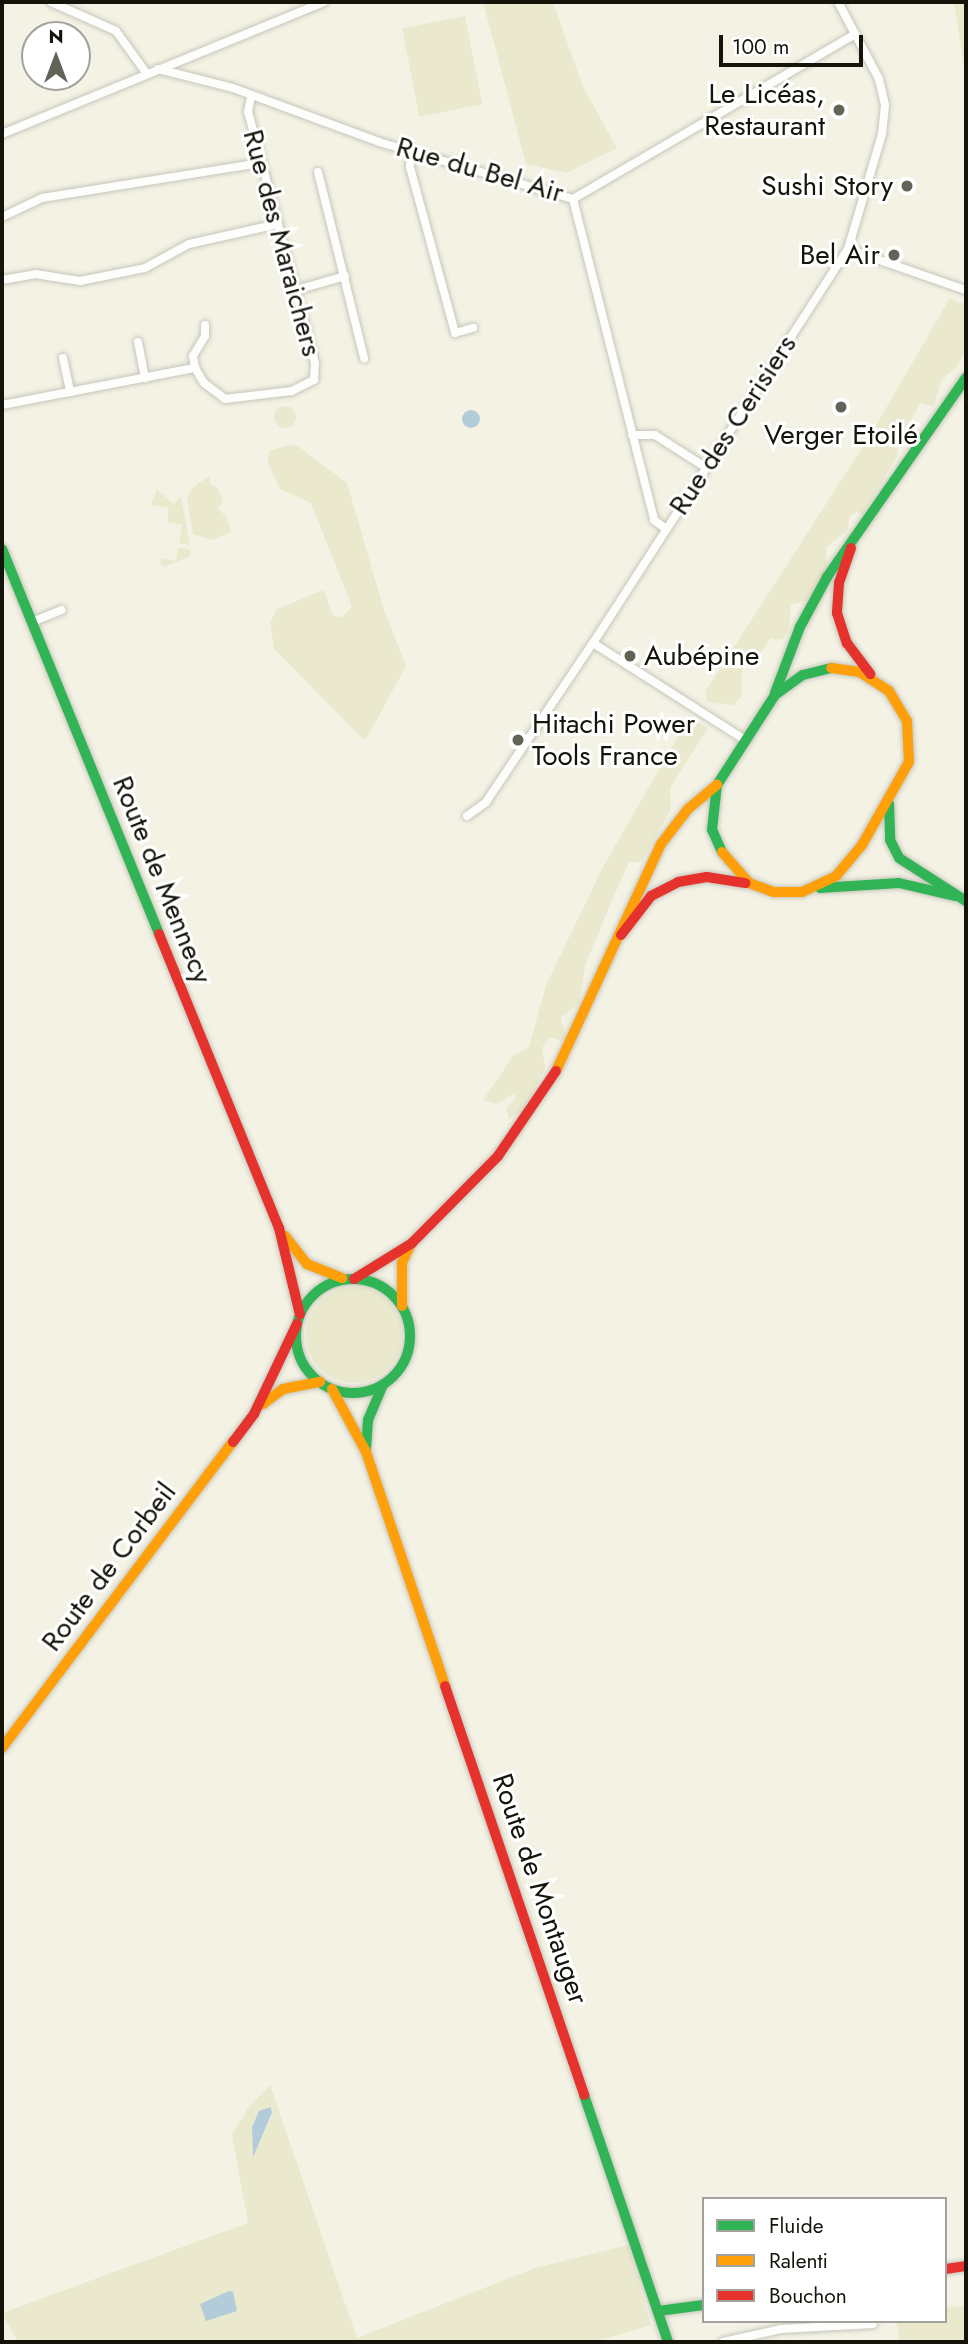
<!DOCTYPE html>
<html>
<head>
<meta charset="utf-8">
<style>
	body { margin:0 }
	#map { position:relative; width:968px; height:2344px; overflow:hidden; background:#f3f2e4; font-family:Jost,sans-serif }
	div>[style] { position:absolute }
	.green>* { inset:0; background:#ebe9cd; transform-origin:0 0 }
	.round { border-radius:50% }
	.water>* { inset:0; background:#b3ccda }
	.roads { filter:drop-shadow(0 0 2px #c6c6bb) drop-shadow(0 0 2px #c6c6bb) }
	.street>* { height:8px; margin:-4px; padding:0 4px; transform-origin:4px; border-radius:4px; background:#fdfdfb }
	.fast>* { height:10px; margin:-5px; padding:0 5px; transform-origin:5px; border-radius:5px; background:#30b455 }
	.fast>.ring { margin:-5px; padding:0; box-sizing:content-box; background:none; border:10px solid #30b455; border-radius:50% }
	.slow>* { height:10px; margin:-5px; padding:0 5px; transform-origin:5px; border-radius:5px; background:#ff9f0a }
	.jam>* { height:10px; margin:-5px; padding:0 5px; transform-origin:5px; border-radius:5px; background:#e5322d }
	.dots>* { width:19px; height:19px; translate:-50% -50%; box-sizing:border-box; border:4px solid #fff; border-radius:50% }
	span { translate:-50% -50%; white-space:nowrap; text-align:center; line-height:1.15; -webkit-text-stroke:6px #fff; paint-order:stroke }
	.poi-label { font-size:28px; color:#14140b }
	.right { translate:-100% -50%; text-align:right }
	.left { translate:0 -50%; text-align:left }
	.street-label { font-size:28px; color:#14140b }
	.frame { position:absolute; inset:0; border:4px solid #14140b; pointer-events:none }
	.legend { position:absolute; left:702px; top:2197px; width:245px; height:126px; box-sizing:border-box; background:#fff; border:2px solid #a1a19d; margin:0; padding:9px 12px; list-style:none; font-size:21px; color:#14140b }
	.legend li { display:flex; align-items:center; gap:14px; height:35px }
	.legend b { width:35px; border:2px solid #a1a19d }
	.north { position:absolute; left:21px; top:21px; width:70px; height:70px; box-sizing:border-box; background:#fff; border:2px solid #a1a19d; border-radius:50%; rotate:0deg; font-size:19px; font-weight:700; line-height:28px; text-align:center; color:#14140b }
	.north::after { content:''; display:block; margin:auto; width:24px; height:32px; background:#626257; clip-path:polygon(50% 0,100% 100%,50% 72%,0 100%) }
	.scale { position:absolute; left:719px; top:35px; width:144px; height:32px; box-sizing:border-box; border:4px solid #14140b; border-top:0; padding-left:9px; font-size:21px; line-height:24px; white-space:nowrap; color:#14140b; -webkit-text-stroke:5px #fff; paint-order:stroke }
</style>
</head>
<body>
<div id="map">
	<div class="green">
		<i style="clip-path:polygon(483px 2px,553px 2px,583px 87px,617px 148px,567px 173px,526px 164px)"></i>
		<i style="clip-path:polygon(966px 2px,966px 78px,954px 3px)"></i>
		<i style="left:465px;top:16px;width:90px;height:64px;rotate:79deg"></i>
		<i style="clip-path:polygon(950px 298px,966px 305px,966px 349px,957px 367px,941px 380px,934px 407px,921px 403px,898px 439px,897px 457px,863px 514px,856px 512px,850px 516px,847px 531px,826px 547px,827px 571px,807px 600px,791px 605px,789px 630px,782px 640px,771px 638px,754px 662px,746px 662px,742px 669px,741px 697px,733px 705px,708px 702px,705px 692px,871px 434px)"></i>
		<i class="round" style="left:274px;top:406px;width:22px;height:22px"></i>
		<i style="clip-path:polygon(295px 444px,347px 483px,383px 607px,406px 666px,365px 741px,274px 649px,270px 622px,277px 609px,324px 590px,333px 616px,342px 617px,352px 607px,311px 503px,280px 489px,267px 460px,270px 450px)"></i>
		<i style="clip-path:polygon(209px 476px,211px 485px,218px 488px,223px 502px,218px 509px,227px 517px,231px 532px,212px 540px,193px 534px,187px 499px,192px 488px)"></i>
		<i style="clip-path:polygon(157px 489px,174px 504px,181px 496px,190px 545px,179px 543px,182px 525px,167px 522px,169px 508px,151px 505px)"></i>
		<i style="clip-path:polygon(178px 548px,191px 550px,190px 556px,164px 567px,160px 563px,161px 558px,176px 561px)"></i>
		<i style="clip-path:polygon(689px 717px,708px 728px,670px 788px,671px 809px,642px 862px,629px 862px,611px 903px,586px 963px,579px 1003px,560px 1018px,567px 1037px,563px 1041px,550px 1037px,542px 1048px,545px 1069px,522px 1111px,509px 1119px,506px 1109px,516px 1098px,514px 1093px,497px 1104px,483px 1100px,513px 1056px,529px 1047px,546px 985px,603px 867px)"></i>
		<i class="round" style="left:306px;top:1287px;width:96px;height:96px"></i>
		<i style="clip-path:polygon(evenodd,270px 2085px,357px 2338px,535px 2268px,628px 2245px,651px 2325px,593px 2342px,18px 2342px,2px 2313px,248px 2223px,232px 2134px,249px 2107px,270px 2085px,271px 2107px,273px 2113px,253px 2156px,256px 2116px,271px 2107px)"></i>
		<i style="clip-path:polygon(966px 2305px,966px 2342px,900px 2342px,896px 2321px,945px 2321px,945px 2308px)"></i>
	</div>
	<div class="water">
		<i class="round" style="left:462px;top:410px;width:18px;height:18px"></i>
		<i style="clip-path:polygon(271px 2107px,272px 2113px,253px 2157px,252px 2127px,259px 2111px)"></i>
		<i style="clip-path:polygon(229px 2291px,233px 2292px,237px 2311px,206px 2321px,200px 2304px)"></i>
	</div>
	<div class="roads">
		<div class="street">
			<i style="left:51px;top:2px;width:71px;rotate:24deg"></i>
			<i style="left:116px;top:31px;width:53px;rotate:54.2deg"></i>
			<i style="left:158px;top:69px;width:77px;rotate:14.2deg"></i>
			<i style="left:233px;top:88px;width:156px;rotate:20.3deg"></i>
			<i style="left:379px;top:142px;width:202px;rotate:16.4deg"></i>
			<i style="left:2px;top:134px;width:348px;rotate:-22.3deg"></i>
			<i style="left:411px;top:151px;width:16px;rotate:94deg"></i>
			<i style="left:410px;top:167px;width:172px;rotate:74.8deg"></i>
			<i style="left:455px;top:333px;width:19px;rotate:-16deg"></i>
			<i style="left:318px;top:172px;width:192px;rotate:76.1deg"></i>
			<i style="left:573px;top:199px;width:331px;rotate:75.8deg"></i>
			<i style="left:654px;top:520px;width:15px;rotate:37deg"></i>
			<i style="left:573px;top:199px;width:327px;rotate:-30.3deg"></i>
			<i style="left:2px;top:217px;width:44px;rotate:-25.4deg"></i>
			<i style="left:42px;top:198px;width:222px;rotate:-9.1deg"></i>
			<i style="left:848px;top:249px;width:125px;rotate:19.2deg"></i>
			<i style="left:2px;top:280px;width:34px;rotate:-10deg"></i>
			<i style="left:35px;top:274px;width:46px;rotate:8.8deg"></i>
			<i style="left:80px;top:281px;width:66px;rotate:-11.3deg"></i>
			<i style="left:145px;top:268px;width:50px;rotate:-28.6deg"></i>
			<i style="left:189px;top:244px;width:91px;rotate:-12.7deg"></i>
			<i style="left:296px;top:290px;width:51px;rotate:-15.9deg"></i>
			<i style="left:205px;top:325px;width:11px;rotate:90deg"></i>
			<i style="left:205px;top:336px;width:23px;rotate:121deg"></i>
			<i style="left:193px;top:356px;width:12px;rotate:81deg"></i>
			<i style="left:195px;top:368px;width:17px;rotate:59deg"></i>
			<i style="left:204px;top:383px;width:26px;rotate:37deg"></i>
			<i style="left:225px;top:399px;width:67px;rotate:-6.8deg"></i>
			<i style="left:292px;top:391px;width:25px;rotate:-27deg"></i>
			<i style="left:314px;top:380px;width:17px;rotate:-87deg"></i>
			<i style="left:315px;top:363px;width:260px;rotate:-104.9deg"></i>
			<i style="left:248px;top:112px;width:15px;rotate:-79deg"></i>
			<i style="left:138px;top:342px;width:37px;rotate:79deg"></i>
			<i style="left:63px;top:358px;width:35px;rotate:78deg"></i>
			<i style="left:2px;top:405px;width:197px;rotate:-10.9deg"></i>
			<i style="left:632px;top:435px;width:23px"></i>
			<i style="left:655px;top:435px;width:59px;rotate:32.6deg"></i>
			<i style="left:32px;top:622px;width:32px;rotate:-22deg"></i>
			<i style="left:593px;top:643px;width:180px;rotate:32.5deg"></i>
			<i style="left:467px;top:816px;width:24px;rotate:-36deg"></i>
			<i style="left:486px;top:802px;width:192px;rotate:-56.1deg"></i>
			<i style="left:593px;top:643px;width:469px;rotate:-57.1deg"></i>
			<i style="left:848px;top:249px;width:120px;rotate:-73.5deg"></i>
			<i style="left:882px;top:134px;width:29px;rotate:-84deg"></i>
			<i style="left:885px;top:105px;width:27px;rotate:-103deg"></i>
			<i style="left:879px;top:79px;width:87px;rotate:-118deg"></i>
			<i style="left:723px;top:2342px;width:59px;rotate:-12.6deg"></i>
			<i style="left:781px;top:2329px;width:92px;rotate:-3.1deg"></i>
		</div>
		<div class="fast">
			<i style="left:2px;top:549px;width:416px;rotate:67.8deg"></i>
			<i style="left:775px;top:693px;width:71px;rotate:-69.3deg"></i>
			<i style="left:800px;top:627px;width:57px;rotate:-61.6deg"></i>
			<i style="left:827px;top:577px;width:243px;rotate:-55.1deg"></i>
			<i style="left:889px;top:804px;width:36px;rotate:88deg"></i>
			<i style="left:890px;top:840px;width:20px;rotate:63deg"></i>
			<i style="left:899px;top:858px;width:80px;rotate:32.7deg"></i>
			<i style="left:722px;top:852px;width:24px;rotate:-114deg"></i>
			<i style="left:712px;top:830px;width:45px;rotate:-83.7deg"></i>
			<i style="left:717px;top:785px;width:107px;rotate:-57.2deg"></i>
			<i style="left:775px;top:695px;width:34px;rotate:-36deg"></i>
			<i style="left:803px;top:675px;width:29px;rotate:-14deg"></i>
			<i style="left:820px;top:888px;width:79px;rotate:-3.6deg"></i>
			<i style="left:899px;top:883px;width:57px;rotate:13.1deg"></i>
			<i class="ring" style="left:296px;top:1279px;width:104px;height:104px"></i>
			<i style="left:366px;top:1449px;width:29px;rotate:-86deg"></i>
			<i style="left:368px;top:1420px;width:39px;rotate:-67deg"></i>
			<i style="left:584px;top:2095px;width:261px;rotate:71.2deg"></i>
			<i style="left:658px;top:2311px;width:46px;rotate:-7.4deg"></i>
		</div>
		<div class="slow">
			<i style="left:722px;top:852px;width:41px;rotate:48.9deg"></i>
			<i style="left:749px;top:883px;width:27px;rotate:20deg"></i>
			<i style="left:774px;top:892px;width:28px"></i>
			<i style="left:802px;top:892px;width:38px;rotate:-25deg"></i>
			<i style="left:836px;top:876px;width:40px;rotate:-50deg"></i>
			<i style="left:862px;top:845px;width:95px;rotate:-60.5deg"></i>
			<i style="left:909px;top:762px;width:41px;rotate:-92.8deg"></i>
			<i style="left:907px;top:721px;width:35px;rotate:-121deg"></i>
			<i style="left:889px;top:691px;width:35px;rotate:-147deg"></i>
			<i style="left:860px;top:672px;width:29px;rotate:-172deg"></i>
			<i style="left:556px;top:1071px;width:250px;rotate:-65.2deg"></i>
			<i style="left:661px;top:844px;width:44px;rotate:-52.4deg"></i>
			<i style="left:688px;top:809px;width:38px;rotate:-40deg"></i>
			<i style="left:285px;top:1236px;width:36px;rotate:52deg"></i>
			<i style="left:307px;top:1264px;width:38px;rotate:22deg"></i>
			<i style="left:402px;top:1306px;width:43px;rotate:-90deg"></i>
			<i style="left:402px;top:1263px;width:21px;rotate:-65deg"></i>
			<i style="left:332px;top:1389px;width:72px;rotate:61.6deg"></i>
			<i style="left:366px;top:1452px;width:247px;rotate:71.3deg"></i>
			<i style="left:263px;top:1404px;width:25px;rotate:-37deg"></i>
			<i style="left:283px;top:1389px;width:38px;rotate:-11deg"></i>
			<i style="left:2px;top:1748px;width:383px;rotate:-53deg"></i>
		</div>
		<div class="jam">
			<i style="left:851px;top:548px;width:37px;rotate:109deg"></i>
			<i style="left:839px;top:583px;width:30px;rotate:94deg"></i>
			<i style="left:837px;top:613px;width:32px;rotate:72deg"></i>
			<i style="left:847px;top:643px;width:39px;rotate:53deg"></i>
			<i style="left:159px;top:934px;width:318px;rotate:67.8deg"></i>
			<i style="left:279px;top:1228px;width:89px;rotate:76.4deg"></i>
			<i style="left:621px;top:935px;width:49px;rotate:-52.4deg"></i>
			<i style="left:651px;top:896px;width:30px;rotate:-27deg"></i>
			<i style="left:678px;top:882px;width:29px;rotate:-10deg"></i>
			<i style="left:707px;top:877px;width:39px;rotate:9deg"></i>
			<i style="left:354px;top:1279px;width:68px;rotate:-31.8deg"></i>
			<i style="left:412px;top:1243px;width:122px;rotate:-45.3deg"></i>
			<i style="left:498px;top:1156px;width:103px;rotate:-55.7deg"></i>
			<i style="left:233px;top:1442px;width:35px;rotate:-53deg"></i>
			<i style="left:254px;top:1414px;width:100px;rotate:-64.5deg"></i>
			<i style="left:445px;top:1686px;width:432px;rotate:71.2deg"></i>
			<i style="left:945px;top:2269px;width:21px;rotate:-8deg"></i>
		</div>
	</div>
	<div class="dots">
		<i style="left:839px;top:110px;background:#626257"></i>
		<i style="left:907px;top:186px;background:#626257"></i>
		<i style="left:894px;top:255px;background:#626257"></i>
		<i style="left:841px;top:407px;background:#626257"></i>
		<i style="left:630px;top:656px;background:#626257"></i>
		<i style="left:518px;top:740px;background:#626257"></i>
	</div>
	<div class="poi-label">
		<span class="right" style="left:825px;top:110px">Le Licéas,<br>Restaurant</span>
		<span class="right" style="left:893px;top:186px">Sushi Story</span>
		<span class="right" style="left:880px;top:255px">Bel Air</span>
		<span style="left:841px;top:435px">Verger Etoilé</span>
		<span class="left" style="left:644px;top:656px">Aubépine</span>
		<span class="left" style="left:532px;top:740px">Hitachi Power<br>Tools France</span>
	</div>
	<div class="street-label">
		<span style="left:480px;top:170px;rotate:16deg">Rue du Bel Air</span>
		<span style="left:282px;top:243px;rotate:75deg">Rue des Maraichers</span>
		<span style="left:733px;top:425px;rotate:-57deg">Rue des Cerisiers</span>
		<span style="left:162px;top:880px;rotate:68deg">Route de Mennecy</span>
		<span style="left:109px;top:1567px;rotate:-53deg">Route de Corbeil</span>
		<span style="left:540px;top:1889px;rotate:71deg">Route de Montauger</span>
	</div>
	<div class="frame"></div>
	<ul class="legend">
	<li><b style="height:9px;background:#30b455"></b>Fluide</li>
	<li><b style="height:9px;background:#ff9f0a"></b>Ralenti</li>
	<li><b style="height:9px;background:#e5322d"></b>Bouchon</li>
	</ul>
	<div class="north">N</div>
	<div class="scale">100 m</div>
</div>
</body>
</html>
